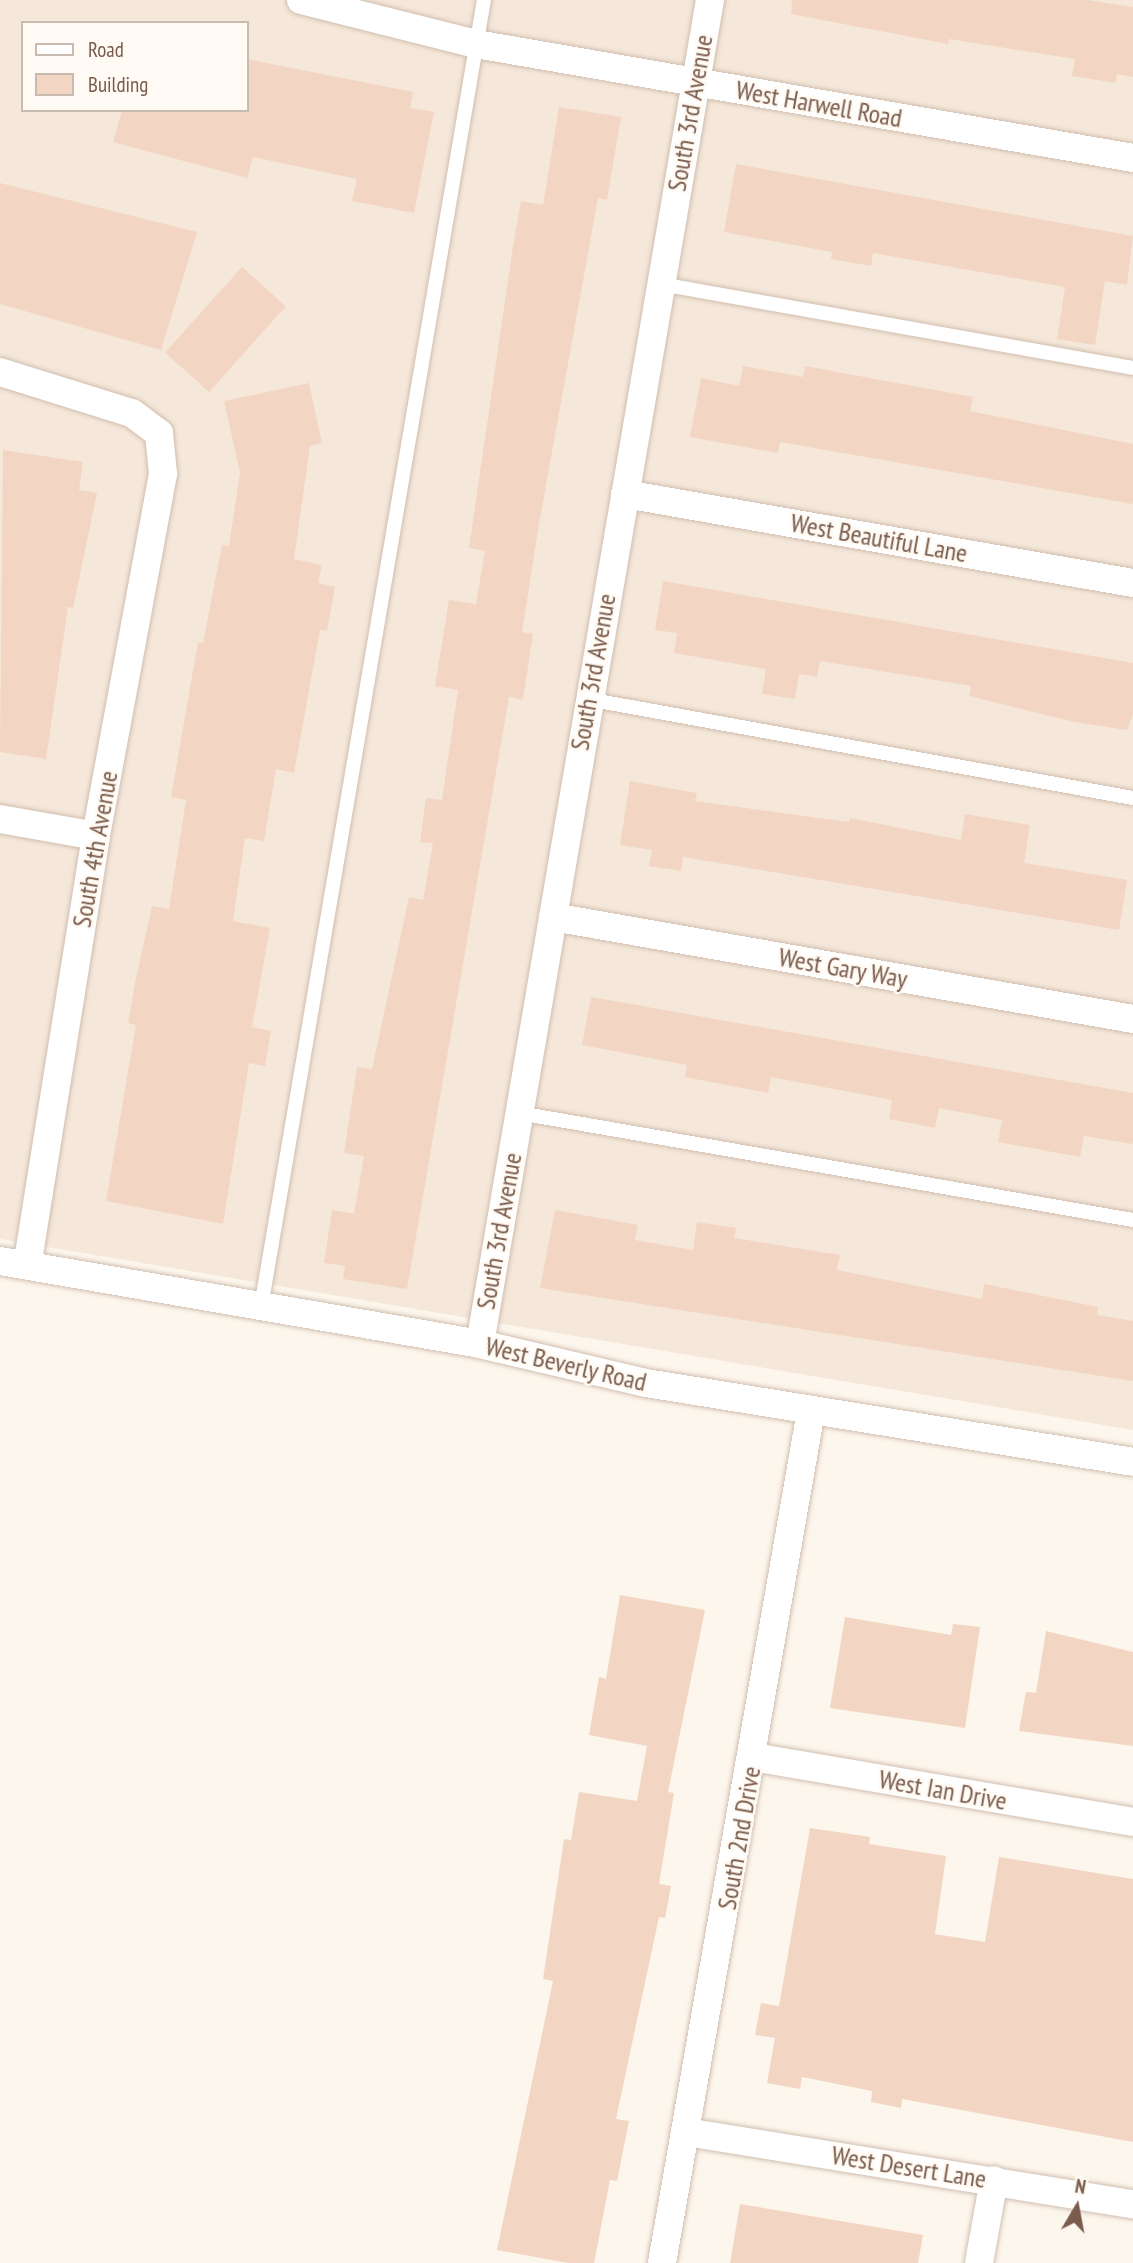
<!DOCTYPE html>
<html>
<head>
<meta charset="utf-8">
<style>
	body { margin:0 }
	#map { position:relative; width:1133px; height:2263px; overflow:hidden; background:#fdf6ec; font-family:"PT Sans Narrow",sans-serif }
	div>[style] { position:absolute }
	.residential>* { inset:0; background:#f5e8da }
	.building>* { inset:0; background:#f3d5c3; transform-origin:0 0 }
	.roads { filter:drop-shadow(0 0 2px #d1beb0) drop-shadow(0 0 2px #d1beb0) }
	.lane>* { height:14px; margin:-7px; padding:0 7px; transform-origin:7px; border-radius:7px; background:#fff }
	.street>* { height:28px; margin:-14px; padding:0 14px; transform-origin:14px; border-radius:14px; background:#fff }
	span { translate:-50% -50%; white-space:nowrap; text-align:center; line-height:1.15; -webkit-text-stroke:5px #fffaf3; paint-order:stroke }
	.street-label { font-size:26px; color:#7a5c4d }
	.legend { position:absolute; left:21px; top:21px; width:228px; height:91px; box-sizing:border-box; background:#fffaf3; border:2px solid #cabbb1; margin:0; padding:9px 12px; list-style:none; font-size:21px; color:#7a5c4d }
	.legend li { display:flex; align-items:center; gap:14px; height:35px }
	.legend b { width:35px; border:2px solid #cabbb1 }
	.north { position:absolute; left:1042px; top:2172px; width:70px; height:70px; -webkit-text-stroke:5px #fffaf3; paint-order:stroke; rotate:10deg; font-size:19px; font-weight:700; line-height:28px; text-align:center; color:#7a5c4d }
	.north::after { content:''; display:block; margin:auto; width:24px; height:32px; background:#7a5c4d; clip-path:polygon(50% 0,100% 100%,50% 72%,0 100%) }
</style>
</head>
<body>
<div id="map">
	<div class="residential">
		<i style="clip-path:polygon(evenodd,0 0,1133px 0,1133px 1430px,0 1239px,0 0,23px 23px,247px 23px,247px 110px,23px 110px,23px 23px)"></i>
	</div>
	<div class="building">
		<i style="clip-path:polygon(792px 0,1088px 0,1133px 7px,1133px 77px,1117px 74px,1116px 83px,1072px 76px,1075px 59px,949px 39px,948px 44px,791px 14px)"></i>
		<i style="clip-path:polygon(247px 59px,413px 92px,410px 108px,434px 112px,414px 213px,352px 201px,357px 179px,253px 157px,247px 178px,113px 142px,122px 110px,247px 110px)"></i>
		<i style="clip-path:polygon(559px 107px,621px 117px,607px 200px,598px 198px,539px 524px,522px 632px,533px 634px,523px 700px,509px 697px,407px 1289px,343px 1279px,345px 1266px,324px 1263px,332px 1210px,354px 1214px,364px 1156px,344px 1153px,357px 1067px,372px 1069px,409px 897px,423px 900px,433px 843px,420px 842px,426px 798px,442px 800px,458px 690px,435px 686px,449px 600px,476px 604px,485px 551px,469px 548px,513px 246px,521px 201px,543px 205px)"></i>
		<i style="clip-path:polygon(736px 164px,1133px 236px,1127px 285px,1105px 281px,1095px 345px,1057px 339px,1065px 287px,873px 253px,871px 266px,831px 259px,832px 252px,724px 232px)"></i>
		<i style="clip-path:polygon(0 183px,197px 232px,161px 350px,0 304px)"></i>
		<i style="left:242px;top:267px;width:59px;height:115px;rotate:42deg"></i>
		<i style="clip-path:polygon(743px 366px,803px 377px,805px 366px,973px 397px,970px 411px,1133px 444px,1133px 504px,780px 442px,778px 453px,690px 437px,701px 378px,739px 386px)"></i>
		<i style="clip-path:polygon(309px 383px,322px 443px,310px 446px,294px 559px,322px 565px,318px 583px,335px 587px,327px 631px,320px 630px,294px 773px,276px 769px,264px 841px,245px 838px,233px 921px,270px 928px,252px 1027px,271px 1031px,265px 1066px,249px 1063px,223px 1224px,106px 1201px,136px 1025px,128px 1023px,136px 978px,152px 906px,169px 909px,186px 800px,171px 797px,198px 642px,203px 643px,222px 545px,229px 546px,240px 473px,224px 401px)"></i>
		<i style="clip-path:polygon(3px 450px,83px 462px,79px 490px,97px 493px,73px 608px,68px 607px,46px 759px,0 752px)"></i>
		<i style="clip-path:polygon(663px 581px,1133px 663px,1133px 715px,1127px 730px,1074px 722px,969px 696px,971px 686px,820px 661px,817px 677px,799px 674px,795px 699px,762px 694px,766px 669px,674px 653px,677px 633px,655px 630px)"></i>
		<i style="clip-path:polygon(630px 781px,697px 793px,695px 801px,849px 822px,850px 818px,961px 840px,965px 814px,1030px 825px,1024px 863px,1127px 880px,1119px 930px,683px 857px,681px 871px,649px 866px,652px 850px,620px 845px)"></i>
		<i style="clip-path:polygon(591px 997px,1133px 1093px,1133px 1144px,1084px 1136px,1080px 1157px,998px 1142px,1002px 1120px,939px 1108px,935px 1128px,889px 1119px,892px 1100px,771px 1077px,768px 1093px,685px 1077px,687px 1065px,582px 1045px)"></i>
		<i style="clip-path:polygon(555px 1210px,638px 1225px,635px 1240px,693px 1250px,697px 1222px,736px 1228px,734px 1238px,840px 1255px,837px 1270px,982px 1299px,984px 1284px,1098px 1307px,1097px 1315px,1133px 1321px,1133px 1381px,540px 1288px)"></i>
		<i style="clip-path:polygon(620px 1595px,705px 1610px,668px 1792px,674px 1793px,659px 1884px,671px 1886px,665px 1918px,659px 1917px,616px 2119px,629px 2121px,617px 2181px,610px 2180px,594px 2263px,568px 2263px,497px 2250px,553px 1981px,543px 1979px,564px 1839px,571px 1840px,579px 1792px,637px 1801px,647px 1746px,589px 1735px,599px 1677px,606px 1679px)"></i>
		<i style="clip-path:polygon(845px 1617px,951px 1635px,953px 1624px,980px 1627px,965px 1728px,830px 1708px)"></i>
		<i style="clip-path:polygon(1046px 1631px,1133px 1652px,1133px 1746px,1019px 1731px,1026px 1692px,1036px 1693px)"></i>
		<i style="clip-path:polygon(810px 1828px,870px 1837px,869px 1844px,946px 1856px,935px 1934px,985px 1942px,999px 1857px,1133px 1879px,1133px 2142px,902px 2099px,901px 2108px,871px 2102px,872px 2091px,802px 2077px,800px 2089px,767px 2083px,775px 2038px,755px 2035px,761px 2003px,779px 2006px)"></i>
		<i style="clip-path:polygon(740px 2204px,923px 2235px,918px 2263px,730px 2263px)"></i>
	</div>
	<div class="roads">
		<div class="lane">
			<i style="left:661px;top:284px;width:479px;rotate:10.1deg"></i>
			<i style="left:587px;top:699px;width:555px;rotate:10.28deg"></i>
			<i style="left:519px;top:1113px;width:623px;rotate:9.89deg"></i>
			<i style="left:261px;top:1307px;width:1326px;rotate:-80.32deg"></i>
		</div>
		<div class="street">
			<i style="left:301px;top:0;width:180px;rotate:14.1deg"></i>
			<i style="left:476px;top:44px;width:667px;rotate:9.84deg"></i>
			<i style="left:0;top:372px;width:138px;rotate:17.3deg"></i>
			<i style="left:132px;top:413px;width:34px;rotate:37deg"></i>
			<i style="left:159px;top:433px;width:41px;rotate:84.4deg"></i>
			<i style="left:163px;top:474px;width:368px;rotate:100.5deg"></i>
			<i style="left:96px;top:836px;width:435px;rotate:99.1deg"></i>
			<i style="left:625px;top:494px;width:516px;rotate:9.94deg"></i>
			<i style="left:0;top:819px;width:97px;rotate:10deg"></i>
			<i style="left:553px;top:917px;width:589px;rotate:9.97deg"></i>
			<i style="left:0;top:1261px;width:487px;rotate:9.8deg"></i>
			<i style="left:480px;top:1344px;width:171px;rotate:13.2deg"></i>
			<i style="left:646px;top:1383px;width:493px;rotate:9.2deg"></i>
			<i style="left:480px;top:1344px;width:1364px;rotate:-80.29deg"></i>
			<i style="left:753px;top:1757px;width:386px;rotate:9.7deg"></i>
			<i style="left:686px;top:2132px;width:453px;rotate:9.2deg"></i>
			<i style="left:662px;top:2263px;width:865px;rotate:-80.08deg"></i>
			<i style="left:979px;top:2263px;width:84px;rotate:-79.8deg"></i>
		</div>
	</div>
	<div class="street-label">
		<span style="left:819px;top:104px;rotate:10deg">West Harwell Road</span>
		<span style="left:690px;top:113px;rotate:-80deg">South 3rd Avenue</span>
		<span style="left:879px;top:538px;rotate:10deg">West Beautiful Lane</span>
		<span style="left:593px;top:672px;rotate:-80deg">South 3rd Avenue</span>
		<span style="left:95px;top:849px;rotate:-80deg">South 4th Avenue</span>
		<span style="left:843px;top:968px;rotate:10deg">West Gary Way</span>
		<span style="left:499px;top:1231px;rotate:-80deg">South 3rd Avenue</span>
		<span style="left:566px;top:1364px;rotate:13deg">West Beverly Road</span>
		<span style="left:943px;top:1790px;rotate:10deg">West Ian Drive</span>
		<span style="left:739px;top:1838px;rotate:-80deg">South 2nd Drive</span>
		<span style="left:909px;top:2167px;rotate:9deg">West Desert Lane</span>
	</div>
	<ul class="legend">
	<li><b style="height:9px;background:#fff"></b>Road</li>
	<li><b style="height:19px;background:#f3d5c3"></b>Building</li>
	</ul>
	<div class="north">N</div>
</div>
</body>
</html>
